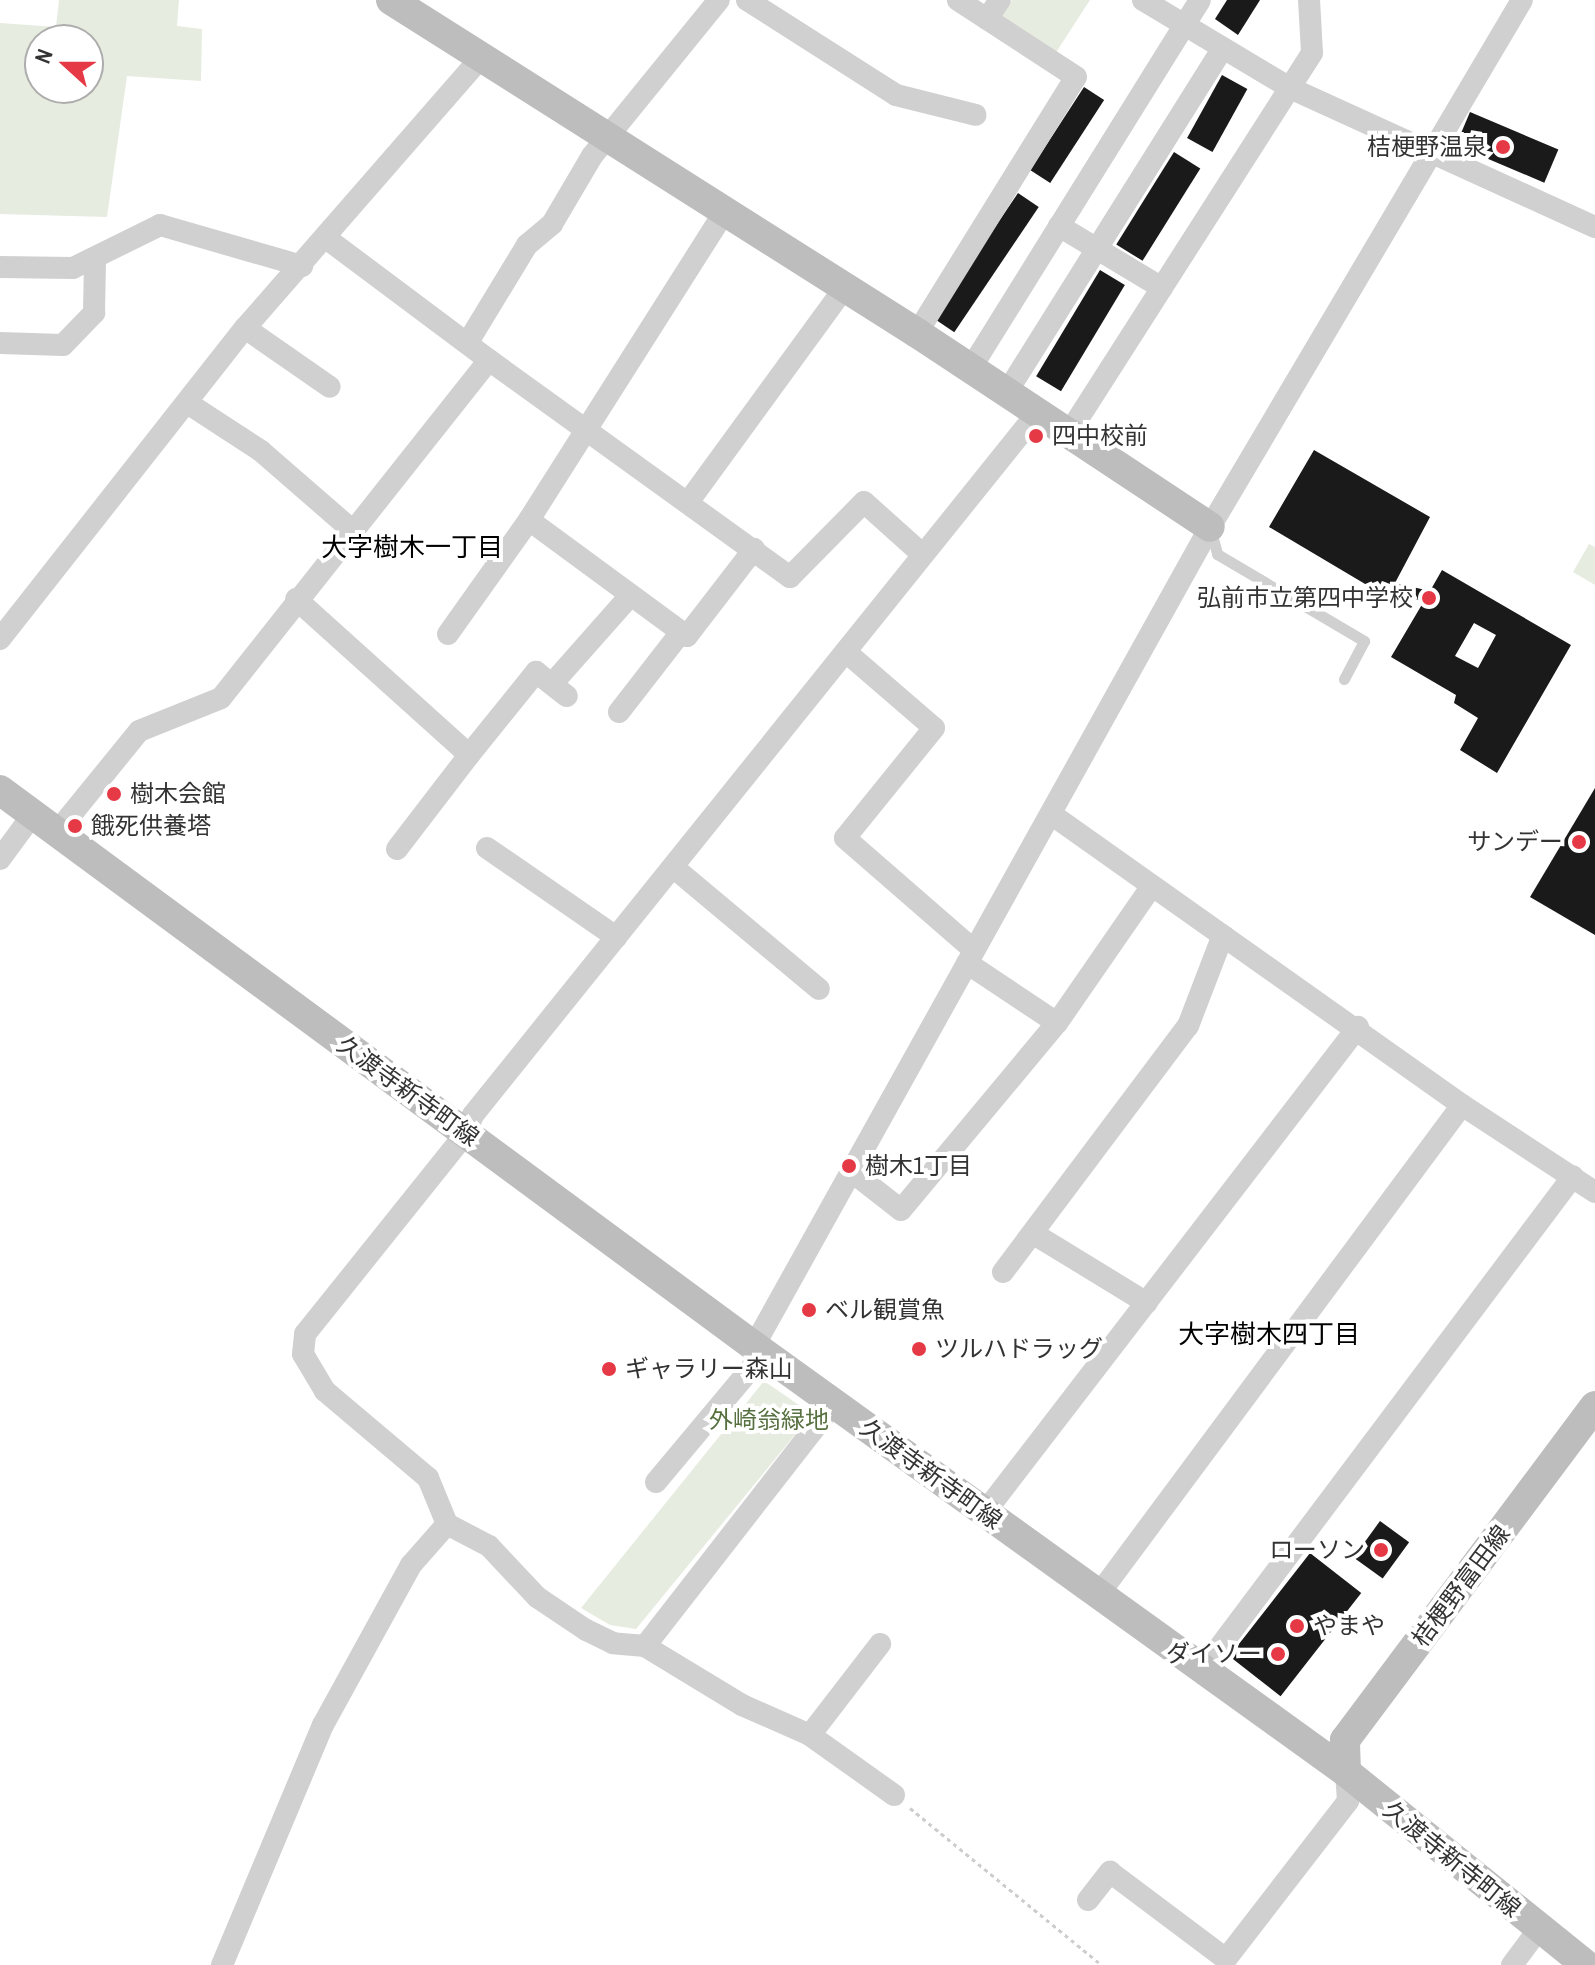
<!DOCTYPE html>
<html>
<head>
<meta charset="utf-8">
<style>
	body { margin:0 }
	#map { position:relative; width:1595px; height:1965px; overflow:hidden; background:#fff; font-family:"Archivo Narrow","Noto Sans JP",sans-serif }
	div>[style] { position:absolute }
	.green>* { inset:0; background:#e6ecdf }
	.building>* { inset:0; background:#1a1a1a; transform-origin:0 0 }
	.path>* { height:3px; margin-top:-1.5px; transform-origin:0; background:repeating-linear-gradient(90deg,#cdcdcd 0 4px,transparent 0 8px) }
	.lane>* { height:11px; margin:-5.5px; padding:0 5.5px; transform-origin:5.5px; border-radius:5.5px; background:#d0d0d0 }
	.street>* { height:22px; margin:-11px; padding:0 11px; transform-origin:11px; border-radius:11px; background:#d0d0d0 }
	.secondary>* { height:30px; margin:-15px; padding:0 15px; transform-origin:15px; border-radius:15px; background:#bdbdbd }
	.dots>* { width:22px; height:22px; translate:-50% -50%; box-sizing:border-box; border:4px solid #fff; border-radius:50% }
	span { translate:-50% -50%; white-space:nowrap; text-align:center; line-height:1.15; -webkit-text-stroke:8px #fff; paint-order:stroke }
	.poi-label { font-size:24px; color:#333 }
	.right { translate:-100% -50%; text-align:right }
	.left { translate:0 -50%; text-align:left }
	.street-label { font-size:24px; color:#333 }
	.park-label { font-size:24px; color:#56703f }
	.neighbourhood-label { font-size:26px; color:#000 }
	.north { position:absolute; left:24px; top:24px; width:80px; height:80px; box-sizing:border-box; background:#fff; border:2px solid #adadad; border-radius:50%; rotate:291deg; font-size:22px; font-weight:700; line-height:32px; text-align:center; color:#333 }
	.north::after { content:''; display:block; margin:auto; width:28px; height:36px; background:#e63946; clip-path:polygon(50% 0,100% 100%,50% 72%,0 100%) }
</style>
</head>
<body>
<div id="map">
	<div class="green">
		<i style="clip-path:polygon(evenodd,59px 0,179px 0,177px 26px,202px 29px,201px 81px,127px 76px,107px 217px,0 214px,0 23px,56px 27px,59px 0,40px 40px,88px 40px,88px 88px,40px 88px,40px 40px)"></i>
		<i style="clip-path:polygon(1012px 0,1090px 0,1055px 54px,1000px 19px)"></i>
		<i style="clip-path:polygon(1589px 544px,1595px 547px,1595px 585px,1573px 572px)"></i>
		<i style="clip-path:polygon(764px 1381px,812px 1414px,636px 1629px,610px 1625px,581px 1608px)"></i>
	</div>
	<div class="building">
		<i style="clip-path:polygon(1227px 0,1260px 0,1238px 35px,1215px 19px)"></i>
		<i style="left:1222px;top:75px;width:29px;height:72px;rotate:29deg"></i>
		<i style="left:1084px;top:87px;width:24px;height:99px;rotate:33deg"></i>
		<i style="left:1470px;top:112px;width:96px;height:36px;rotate:23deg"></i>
		<i style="left:1174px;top:152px;width:31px;height:109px;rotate:32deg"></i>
		<i style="left:1018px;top:193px;width:25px;height:151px;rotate:34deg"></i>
		<i style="left:1100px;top:270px;width:29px;height:124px;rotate:31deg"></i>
		<i style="clip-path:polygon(evenodd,1314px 450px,1430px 517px,1395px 583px,1430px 591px,1442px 570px,1571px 645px,1497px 773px,1460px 750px,1478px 718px,1454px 703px,1456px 695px,1391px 657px,1424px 601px,1389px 593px,1387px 597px,1269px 527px,1314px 450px,1474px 623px,1496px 635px,1478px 668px,1455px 656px,1474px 623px)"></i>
		<i style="clip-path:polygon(1595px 788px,1595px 935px,1530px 897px)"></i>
		<i style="left:1380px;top:1521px;width:36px;height:45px;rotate:36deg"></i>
		<i style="left:1310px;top:1553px;width:65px;height:131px;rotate:38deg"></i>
	</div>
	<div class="path">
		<i style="left:910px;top:1808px;width:248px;rotate:39.3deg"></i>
	</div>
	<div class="lane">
		<i style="left:1211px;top:531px;width:24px;rotate:75deg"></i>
		<i style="left:1217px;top:554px;width:171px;rotate:30.6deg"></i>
		<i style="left:1364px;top:641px;width:43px;rotate:117.8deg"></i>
	</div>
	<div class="street">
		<i style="left:747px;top:0;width:177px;rotate:32.5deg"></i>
		<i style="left:896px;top:95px;width:82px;rotate:14deg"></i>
		<i style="left:1143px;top:0;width:171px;rotate:30.9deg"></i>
		<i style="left:1290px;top:88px;width:335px;rotate:24.5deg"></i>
		<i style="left:987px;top:19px;width:23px;rotate:-56deg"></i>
		<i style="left:725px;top:211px;width:366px;rotate:122.4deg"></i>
		<i style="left:529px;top:520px;width:196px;rotate:36.3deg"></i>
		<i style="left:687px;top:636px;width:110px;rotate:-52.4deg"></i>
		<i style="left:1059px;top:226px;width:120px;rotate:31deg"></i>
		<i style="left:0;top:267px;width:73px;rotate:0.8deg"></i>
		<i style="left:73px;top:268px;width:97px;rotate:-26.3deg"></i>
		<i style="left:160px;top:225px;width:148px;rotate:16.1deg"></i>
		<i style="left:245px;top:328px;width:103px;rotate:34.8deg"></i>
		<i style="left:917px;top:333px;width:301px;rotate:-58.2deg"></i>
		<i style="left:1076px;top:77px;width:141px;rotate:-146.9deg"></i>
		<i style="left:468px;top:342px;width:114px;rotate:-58.7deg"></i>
		<i style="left:527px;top:245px;width:33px;rotate:-40deg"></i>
		<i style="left:552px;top:224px;width:79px;rotate:-59.5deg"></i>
		<i style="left:592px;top:156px;width:201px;rotate:-50.9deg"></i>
		<i style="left:0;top:343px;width:63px;rotate:1.8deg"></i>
		<i style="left:63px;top:345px;width:45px;rotate:-45.9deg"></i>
		<i style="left:94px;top:313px;width:54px;rotate:-88.9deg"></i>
		<i style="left:489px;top:360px;width:371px;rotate:35.8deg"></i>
		<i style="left:790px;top:577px;width:105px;rotate:-45.4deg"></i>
		<i style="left:864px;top:502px;width:79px;rotate:41.9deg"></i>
		<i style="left:971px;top:368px;width:433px;rotate:-58.1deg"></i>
		<i style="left:1007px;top:392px;width:406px;rotate:-57.9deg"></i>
		<i style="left:189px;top:404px;width:86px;rotate:33.1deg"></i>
		<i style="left:261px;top:451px;width:121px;rotate:41deg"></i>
		<i style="left:1069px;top:433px;width:451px;rotate:-57.4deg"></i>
		<i style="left:1312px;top:53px;width:53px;rotate:-93.2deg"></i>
		<i style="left:689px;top:501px;width:265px;rotate:-53.9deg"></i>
		<i style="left:296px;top:599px;width:233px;rotate:42deg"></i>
		<i style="left:469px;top:755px;width:107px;rotate:-51.1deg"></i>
		<i style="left:536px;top:672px;width:39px;rotate:38deg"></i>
		<i style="left:448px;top:634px;width:140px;rotate:-54.6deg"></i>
		<i style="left:0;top:639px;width:396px;rotate:-51.8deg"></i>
		<i style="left:245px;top:328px;width:359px;rotate:-48.9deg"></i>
		<i style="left:846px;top:652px;width:116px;rotate:40.8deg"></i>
		<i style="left:934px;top:728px;width:141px;rotate:129deg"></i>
		<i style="left:845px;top:838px;width:171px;rotate:41deg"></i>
		<i style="left:552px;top:684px;width:116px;rotate:-48.5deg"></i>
		<i style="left:619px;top:712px;width:101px;rotate:-52.2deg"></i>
		<i style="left:1051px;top:814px;width:504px;rotate:35.3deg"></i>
		<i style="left:1462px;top:1105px;width:159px;rotate:33.2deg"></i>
		<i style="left:57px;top:832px;width:130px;rotate:-50.9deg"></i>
		<i style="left:139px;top:731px;width:88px;rotate:-21.9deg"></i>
		<i style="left:221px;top:698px;width:431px;rotate:-51.6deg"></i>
		<i style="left:489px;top:360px;width:204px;rotate:-143.2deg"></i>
		<i style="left:487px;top:848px;width:157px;rotate:34.6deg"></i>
		<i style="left:397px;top:849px;width:118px;rotate:-52.5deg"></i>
		<i style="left:0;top:859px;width:56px;rotate:-53.7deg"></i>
		<i style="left:673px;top:867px;width:190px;rotate:39.9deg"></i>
		<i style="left:967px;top:963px;width:108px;rotate:33.7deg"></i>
		<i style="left:1057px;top:1023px;width:165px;rotate:-55.3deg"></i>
		<i style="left:851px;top:1171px;width:63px;rotate:38deg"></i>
		<i style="left:901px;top:1210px;width:244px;rotate:-50.2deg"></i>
		<i style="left:1034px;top:1234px;width:132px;rotate:31.4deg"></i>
		<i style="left:1003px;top:1272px;width:308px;rotate:-53.1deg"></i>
		<i style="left:1188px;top:1026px;width:97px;rotate:-69deg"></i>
		<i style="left:754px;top:1346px;width:937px;rotate:-60.89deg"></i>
		<i style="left:1210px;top:527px;width:612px;rotate:-59.37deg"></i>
		<i style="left:656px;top:1482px;width:168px;rotate:-50.1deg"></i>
		<i style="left:985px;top:1512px;width:612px;rotate:-52.44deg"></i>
		<i style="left:1099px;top:1594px;width:609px;rotate:-53.41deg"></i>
		<i style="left:645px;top:1646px;width:308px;rotate:-52.1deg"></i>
		<i style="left:1203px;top:1669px;width:616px;rotate:-53.11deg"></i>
		<i style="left:810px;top:1735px;width:115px;rotate:-52.4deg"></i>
		<i style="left:894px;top:1795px;width:103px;rotate:-144.5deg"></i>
		<i style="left:810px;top:1735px;width:74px;rotate:-156.2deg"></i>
		<i style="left:742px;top:1705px;width:114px;rotate:-148.7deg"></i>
		<i style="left:645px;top:1646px;width:32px;rotate:-175deg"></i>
		<i style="left:613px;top:1643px;width:30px;rotate:-154deg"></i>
		<i style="left:586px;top:1630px;width:59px;rotate:-146deg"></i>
		<i style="left:537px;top:1597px;width:70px;rotate:-133.3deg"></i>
		<i style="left:489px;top:1546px;width:47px;rotate:-152.4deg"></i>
		<i style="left:447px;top:1524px;width:50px;rotate:-112.4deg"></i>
		<i style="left:428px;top:1478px;width:135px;rotate:-139.8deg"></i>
		<i style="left:325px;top:1391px;width:43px;rotate:-120.7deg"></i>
		<i style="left:303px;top:1354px;width:20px;rotate:-84deg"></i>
		<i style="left:305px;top:1334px;width:258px;rotate:-51.3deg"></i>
		<i style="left:466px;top:1133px;width:19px;rotate:-69deg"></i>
		<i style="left:473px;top:1115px;width:902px;rotate:-51.21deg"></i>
		<i style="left:1088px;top:1900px;width:36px;rotate:-52deg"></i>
		<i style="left:1110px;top:1872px;width:145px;rotate:36.9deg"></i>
		<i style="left:1226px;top:1959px;width:200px;rotate:-52.3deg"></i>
		<i style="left:1348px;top:1801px;width:29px;rotate:-94deg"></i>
		<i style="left:222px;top:1965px;width:260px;rotate:-67.2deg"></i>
		<i style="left:323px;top:1725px;width:183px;rotate:-61.2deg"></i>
		<i style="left:411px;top:1565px;width:55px;rotate:-48.7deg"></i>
		<i style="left:1512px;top:1965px;width:44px;rotate:-53.4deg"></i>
	</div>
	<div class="secondary">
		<i style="left:391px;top:0;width:623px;rotate:32.34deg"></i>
		<i style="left:917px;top:333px;width:351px;rotate:33.5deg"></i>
		<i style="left:0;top:790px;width:937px;rotate:36.41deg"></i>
		<i style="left:754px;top:1346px;width:729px;rotate:35.74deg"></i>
		<i style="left:1346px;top:1772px;width:308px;rotate:38.8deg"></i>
		<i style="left:1346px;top:1772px;width:32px;rotate:-92deg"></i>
		<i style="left:1345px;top:1740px;width:417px;rotate:-53.2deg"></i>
	</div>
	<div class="dots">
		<i style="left:1503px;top:147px;background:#e63946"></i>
		<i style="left:1036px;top:436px;background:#e63946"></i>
		<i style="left:1429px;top:598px;background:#e63946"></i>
		<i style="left:114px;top:794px;background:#e63946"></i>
		<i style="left:75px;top:826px;background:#e63946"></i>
		<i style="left:1579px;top:842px;background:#e63946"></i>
		<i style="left:849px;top:1166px;background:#e63946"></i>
		<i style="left:809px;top:1310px;background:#e63946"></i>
		<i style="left:919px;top:1349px;background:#e63946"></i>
		<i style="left:609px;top:1369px;background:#e63946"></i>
		<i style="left:1381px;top:1550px;background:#e63946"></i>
		<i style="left:1297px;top:1626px;background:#e63946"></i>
		<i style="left:1278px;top:1654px;background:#e63946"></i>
	</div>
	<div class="poi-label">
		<span class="right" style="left:1487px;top:147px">桔梗野温泉</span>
		<span class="left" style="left:1052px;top:436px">四中校前</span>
		<span class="right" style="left:1413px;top:598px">弘前市立第四中学校</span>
		<span class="left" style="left:130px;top:794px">樹木会館</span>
		<span class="left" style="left:91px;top:826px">餓死供養塔</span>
		<span class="right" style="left:1563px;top:842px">サンデー</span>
		<span class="left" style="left:865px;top:1166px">樹木1丁目</span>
		<span class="left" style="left:825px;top:1310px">ベル観賞魚</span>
		<span class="left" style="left:935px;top:1349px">ツルハドラッグ</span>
		<span class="left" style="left:625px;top:1369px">ギャラリー森山</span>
		<span class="right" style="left:1365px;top:1550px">ローソン</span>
		<span class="left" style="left:1313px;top:1626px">やまや</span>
		<span class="right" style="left:1262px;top:1654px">ダイソー</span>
	</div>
	<div class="street-label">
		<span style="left:408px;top:1091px;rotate:36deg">久渡寺新寺町線</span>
		<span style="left:931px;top:1474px;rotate:36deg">久渡寺新寺町線</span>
		<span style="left:1461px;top:1586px;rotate:-53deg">桔梗野富田線</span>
		<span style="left:1452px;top:1859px;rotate:39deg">久渡寺新寺町線</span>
	</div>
	<div class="park-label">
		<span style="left:769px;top:1420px">外崎翁緑地</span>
	</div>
	<div class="neighbourhood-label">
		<span style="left:412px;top:547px">大字樹木一丁目</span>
		<span style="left:1269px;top:1334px">大字樹木四丁目</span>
	</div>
	<div class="north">N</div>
</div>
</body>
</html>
